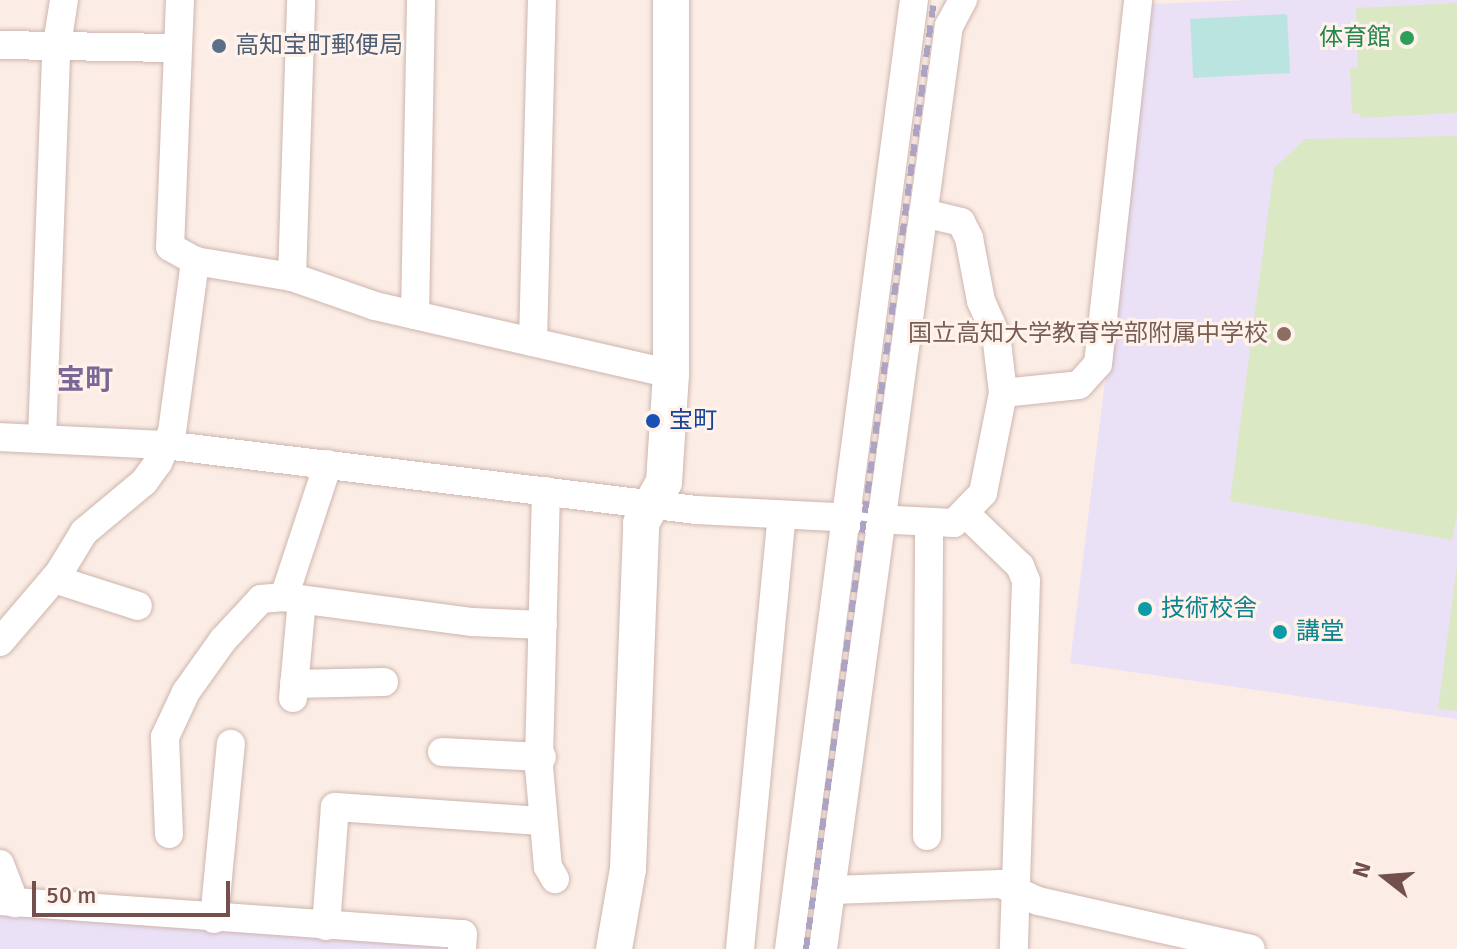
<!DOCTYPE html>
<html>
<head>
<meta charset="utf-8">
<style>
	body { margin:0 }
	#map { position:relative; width:1457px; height:949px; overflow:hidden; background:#fbede5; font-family:Signika,"Noto Sans JP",sans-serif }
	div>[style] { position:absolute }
	.education>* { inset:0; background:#eae1f7 }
	.green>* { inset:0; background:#dbe8c4 }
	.water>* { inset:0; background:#bae4e0; transform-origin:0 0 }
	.roads { filter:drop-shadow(0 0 2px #ceb5ae) drop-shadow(0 0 2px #ceb5ae) }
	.minor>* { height:28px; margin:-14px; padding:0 14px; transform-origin:14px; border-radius:14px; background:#fff }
	.tertiary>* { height:36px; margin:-18px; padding:0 18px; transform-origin:18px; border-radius:18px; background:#fff }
	.rail>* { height:6px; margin-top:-3px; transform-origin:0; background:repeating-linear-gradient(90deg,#ada4c4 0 12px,transparent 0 20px) }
	.dots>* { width:22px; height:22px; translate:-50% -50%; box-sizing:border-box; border:4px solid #fef2eb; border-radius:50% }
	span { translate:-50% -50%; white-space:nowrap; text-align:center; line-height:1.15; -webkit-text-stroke:6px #fef2eb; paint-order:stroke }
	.leisure-label { font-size:24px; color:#27864d }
	.right { translate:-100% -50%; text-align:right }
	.service-label { font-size:24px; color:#4e5e75 }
	.left { translate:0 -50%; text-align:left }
	.education-label { font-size:24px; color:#785e54 }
	.transit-label { font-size:24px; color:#164399 }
	.culture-label { font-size:24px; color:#0d838f }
	.quarter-label { font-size:28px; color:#7b6796; font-weight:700 }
	.north { position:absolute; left:1345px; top:837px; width:80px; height:80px; -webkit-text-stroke:6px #fef2eb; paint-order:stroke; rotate:287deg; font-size:22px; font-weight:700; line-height:32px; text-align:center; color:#73504b }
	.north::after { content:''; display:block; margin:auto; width:28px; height:36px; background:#73504b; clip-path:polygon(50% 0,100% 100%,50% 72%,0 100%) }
	.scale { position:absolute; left:32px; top:881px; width:198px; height:36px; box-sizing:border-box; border:4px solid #73504b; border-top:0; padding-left:10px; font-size:24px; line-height:28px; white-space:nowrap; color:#73504b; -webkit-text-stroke:6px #fef2eb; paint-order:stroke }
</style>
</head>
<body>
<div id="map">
	<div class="education">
		<i style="clip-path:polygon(1248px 0,1457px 0,1457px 719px,1070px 663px,1152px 4px)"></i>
		<i style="clip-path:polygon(0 912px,439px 945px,443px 949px,0 949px)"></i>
	</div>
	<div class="green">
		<i style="clip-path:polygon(1457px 3px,1457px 113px,1360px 118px,1360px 113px,1352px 114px,1350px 68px,1358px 67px,1356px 8px)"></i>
		<i style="clip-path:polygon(1457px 136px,1457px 515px,1452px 540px,1230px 501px,1274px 168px,1305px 139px)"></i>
		<i style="clip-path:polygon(1457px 565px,1457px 711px,1438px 709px)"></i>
	</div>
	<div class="water">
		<i style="left:1287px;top:14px;width:59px;height:97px;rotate:87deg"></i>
	</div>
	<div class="roads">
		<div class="minor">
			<i style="left:180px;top:0;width:247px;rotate:92.3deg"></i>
			<i style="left:170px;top:247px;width:29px;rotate:29deg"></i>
			<i style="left:0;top:45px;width:178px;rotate:1deg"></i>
			<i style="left:923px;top:213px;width:39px;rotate:13deg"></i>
			<i style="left:961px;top:222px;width:18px;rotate:63deg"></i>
			<i style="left:969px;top:238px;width:64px;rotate:79.2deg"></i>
			<i style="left:981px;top:301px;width:36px;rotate:66deg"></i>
			<i style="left:996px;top:334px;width:59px;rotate:83.2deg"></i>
			<i style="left:292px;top:277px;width:277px;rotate:-88.1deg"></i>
			<i style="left:415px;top:315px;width:315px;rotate:-88.9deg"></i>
			<i style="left:533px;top:342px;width:342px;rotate:-88.5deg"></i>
			<i style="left:0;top:437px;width:165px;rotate:2.8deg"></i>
			<i style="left:165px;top:445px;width:535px;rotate:6.98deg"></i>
			<i style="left:696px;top:510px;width:258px;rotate:2.9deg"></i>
			<i style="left:954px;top:523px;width:42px;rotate:-46deg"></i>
			<i style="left:983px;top:493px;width:102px;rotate:-78.7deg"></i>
			<i style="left:1003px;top:393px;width:76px;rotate:-6deg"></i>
			<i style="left:1079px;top:385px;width:28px;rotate:-48deg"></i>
			<i style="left:1098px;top:364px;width:366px;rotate:-83.7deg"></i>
			<i style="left:42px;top:439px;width:388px;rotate:-87.9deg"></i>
			<i style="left:56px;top:51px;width:52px;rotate:-81.1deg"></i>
			<i style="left:546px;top:491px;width:276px;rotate:91.5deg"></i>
			<i style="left:539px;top:767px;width:100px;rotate:84.9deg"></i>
			<i style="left:548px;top:867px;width:14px;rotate:60deg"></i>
			<i style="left:967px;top:515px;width:74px;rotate:43.9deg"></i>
			<i style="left:1020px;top:566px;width:16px;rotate:68deg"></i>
			<i style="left:1026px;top:581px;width:368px;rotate:91.9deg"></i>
			<i style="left:54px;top:579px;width:88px;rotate:17.8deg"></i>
			<i style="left:284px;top:597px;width:190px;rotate:7.6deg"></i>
			<i style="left:472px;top:622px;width:71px;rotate:2.4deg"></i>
			<i style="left:0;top:642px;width:91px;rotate:-49.5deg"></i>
			<i style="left:59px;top:573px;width:48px;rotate:-58.6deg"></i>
			<i style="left:84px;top:532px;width:78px;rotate:-39.8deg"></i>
			<i style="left:144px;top:482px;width:24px;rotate:-54deg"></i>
			<i style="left:158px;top:463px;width:34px;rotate:-66deg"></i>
			<i style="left:172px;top:432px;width:173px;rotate:-82.3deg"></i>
			<i style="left:195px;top:261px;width:98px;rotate:9.4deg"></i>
			<i style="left:292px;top:277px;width:88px;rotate:19.3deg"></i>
			<i style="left:375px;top:306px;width:304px;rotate:12.9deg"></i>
			<i style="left:294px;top:684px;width:90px;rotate:-1.3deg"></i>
			<i style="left:293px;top:698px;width:98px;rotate:-84.8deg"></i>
			<i style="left:442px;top:752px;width:100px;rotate:2.9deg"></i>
			<i style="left:169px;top:834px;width:97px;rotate:-92.4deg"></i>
			<i style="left:165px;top:737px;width:50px;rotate:-65deg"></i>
			<i style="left:186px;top:692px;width:64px;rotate:-54.6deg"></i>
			<i style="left:223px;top:640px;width:56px;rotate:-47.2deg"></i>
			<i style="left:261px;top:599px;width:23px;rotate:-5deg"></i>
			<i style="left:284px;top:597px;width:140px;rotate:-71.7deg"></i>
			<i style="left:927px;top:836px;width:311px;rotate:-89.6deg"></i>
			<i style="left:0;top:864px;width:42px;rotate:69deg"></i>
			<i style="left:832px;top:890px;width:169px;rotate:-2deg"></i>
			<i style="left:1001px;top:884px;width:41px;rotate:24.7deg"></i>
			<i style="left:1038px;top:901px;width:218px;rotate:12.7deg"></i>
			<i style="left:0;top:901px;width:464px;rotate:4.1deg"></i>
			<i style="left:463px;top:934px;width:15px;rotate:94deg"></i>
			<i style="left:214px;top:919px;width:176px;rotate:-84.5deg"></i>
			<i style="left:326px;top:926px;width:119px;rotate:-85.7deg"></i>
			<i style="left:335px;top:807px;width:207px;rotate:3.9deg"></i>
			<i style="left:740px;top:949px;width:436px;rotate:-84.5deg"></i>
			<i style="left:789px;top:949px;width:957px;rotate:-82.5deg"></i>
			<i style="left:823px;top:949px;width:932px;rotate:-82.23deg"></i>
			<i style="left:949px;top:26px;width:30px;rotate:-62deg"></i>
		</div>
		<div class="tertiary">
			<i style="left:614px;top:949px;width:81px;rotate:-80.1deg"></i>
			<i style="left:628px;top:869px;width:346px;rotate:-87.8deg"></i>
			<i style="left:641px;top:523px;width:47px;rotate:-60.7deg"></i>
			<i style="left:664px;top:482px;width:108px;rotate:-86.3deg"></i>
			<i style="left:671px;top:374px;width:374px;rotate:-90deg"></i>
		</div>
	</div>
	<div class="rail">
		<i style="left:806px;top:949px;width:958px;rotate:-82.32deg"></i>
	</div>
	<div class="dots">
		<i style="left:1407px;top:38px;background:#2e9e5b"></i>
		<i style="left:219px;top:46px;background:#5c6f8a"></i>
		<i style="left:1284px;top:334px;background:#8d6e63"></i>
		<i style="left:653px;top:421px;background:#1a4fb4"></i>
		<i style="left:1145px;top:609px;background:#0f9aa8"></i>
		<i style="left:1280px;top:632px;background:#0f9aa8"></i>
	</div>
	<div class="leisure-label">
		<span class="right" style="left:1391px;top:38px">体育館</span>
	</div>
	<div class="service-label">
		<span class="left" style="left:235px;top:46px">高知宝町郵便局</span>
	</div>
	<div class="education-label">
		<span class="right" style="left:1268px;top:334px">国立高知大学教育学部附属中学校</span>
	</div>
	<div class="transit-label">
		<span class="left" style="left:669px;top:421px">宝町</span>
	</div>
	<div class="culture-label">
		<span class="left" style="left:1161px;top:609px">技術校舎</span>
		<span class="left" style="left:1296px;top:632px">講堂</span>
	</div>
	<div class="quarter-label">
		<span style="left:85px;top:380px">宝町</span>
	</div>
	<div class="north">N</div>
	<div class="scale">50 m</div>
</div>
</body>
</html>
